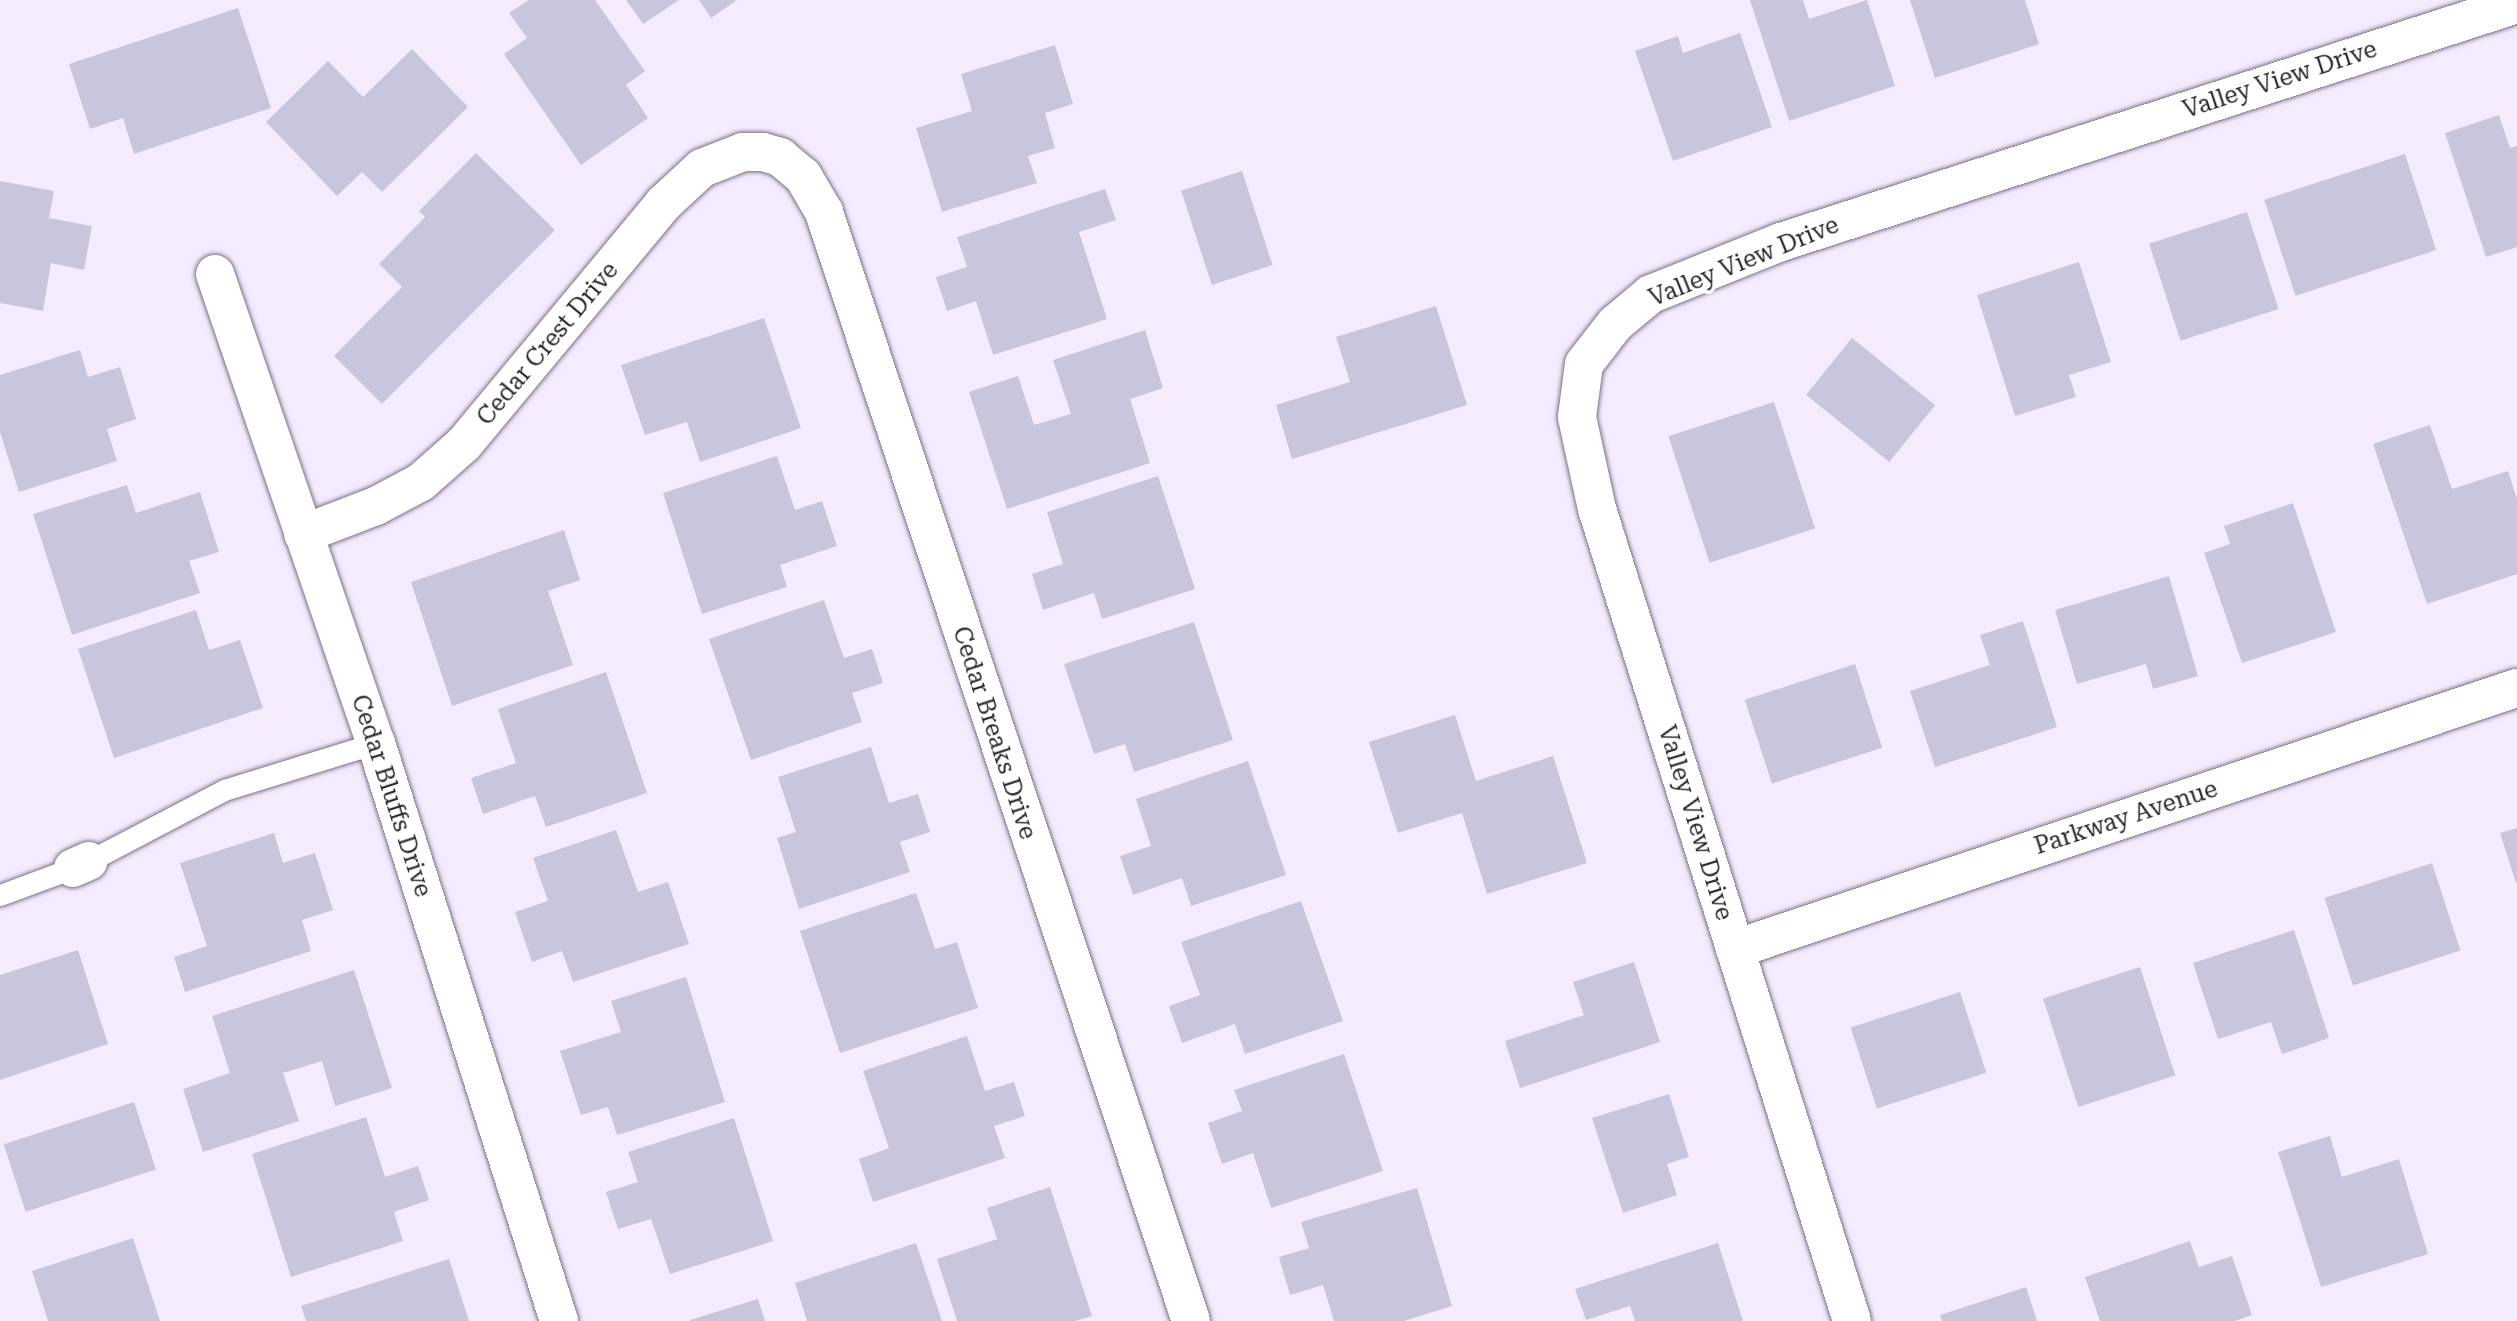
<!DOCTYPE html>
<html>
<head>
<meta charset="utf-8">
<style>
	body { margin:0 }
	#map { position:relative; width:2517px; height:1321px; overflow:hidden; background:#f4ecfd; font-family:"Roboto Serif",serif }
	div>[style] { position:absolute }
	.building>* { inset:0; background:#c8c6dc; transform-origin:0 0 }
	.roads { filter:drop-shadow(0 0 2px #7b7285) drop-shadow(0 0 2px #7b7285) }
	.lane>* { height:21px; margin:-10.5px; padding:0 10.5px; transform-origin:10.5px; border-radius:10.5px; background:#fff }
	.street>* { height:38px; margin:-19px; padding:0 19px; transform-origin:19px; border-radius:19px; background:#fff }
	span { translate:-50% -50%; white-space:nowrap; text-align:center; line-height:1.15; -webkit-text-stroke:7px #fff; paint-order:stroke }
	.street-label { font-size:24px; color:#2a262e }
</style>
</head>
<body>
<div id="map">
	<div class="building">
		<i style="clip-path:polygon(529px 0,595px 0,645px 71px,626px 85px,648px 118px,581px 165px,504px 54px,527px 38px,509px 13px)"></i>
		<i style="clip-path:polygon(626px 0,679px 0,643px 24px)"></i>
		<i style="clip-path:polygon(699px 0,737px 0,711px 18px)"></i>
		<i style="clip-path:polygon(1750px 0,1803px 0,1809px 19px,1867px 0,1895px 86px,1789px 121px)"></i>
		<i style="clip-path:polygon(1910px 0,2025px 0,2039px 44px,1935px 78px)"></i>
		<i style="clip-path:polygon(238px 8px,271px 108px,134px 154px,123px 118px,90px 129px,69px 64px)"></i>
		<i style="clip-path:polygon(1740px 33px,1772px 127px,1673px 161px,1635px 51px,1678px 36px,1683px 53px)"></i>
		<i style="clip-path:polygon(1055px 45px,1073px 104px,1045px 113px,1055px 148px,1028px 156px,1037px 183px,942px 212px,916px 128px,972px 111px,961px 74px)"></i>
		<i style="clip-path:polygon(412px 49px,468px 107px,382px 192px,362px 172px,337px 196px,266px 122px,328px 61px,363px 97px)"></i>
		<i style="clip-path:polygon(2499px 115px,2510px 148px,2517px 146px,2517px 247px,2486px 257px,2445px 133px)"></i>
		<i style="clip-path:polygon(476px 153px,555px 230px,382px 404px,334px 356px,402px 287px,379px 264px,425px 217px,419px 211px)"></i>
		<i style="left:2405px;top:154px;width:101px;height:148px;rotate:72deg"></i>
		<i style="left:1242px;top:171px;width:99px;height:64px;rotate:72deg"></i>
		<i style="clip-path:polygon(0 181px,54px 191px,49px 218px,92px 226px,84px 270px,51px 263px,43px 311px,0 303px)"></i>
		<i style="clip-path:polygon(1105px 189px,1116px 220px,1079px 232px,1107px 319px,993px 355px,976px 301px,947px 311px,936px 277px,967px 267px,957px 237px)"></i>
		<i style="left:2247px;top:212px;width:102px;height:103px;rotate:72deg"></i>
		<i style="clip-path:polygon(2079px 262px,2111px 362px,2069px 375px,2076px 397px,2015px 416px,1977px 295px)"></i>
		<i style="clip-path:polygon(1436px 306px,1467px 405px,1292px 459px,1276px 405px,1350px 382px,1336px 337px)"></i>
		<i style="clip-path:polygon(764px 318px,801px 428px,700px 462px,687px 422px,645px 435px,621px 365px)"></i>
		<i style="clip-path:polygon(1145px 330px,1163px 388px,1130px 399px,1150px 463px,1007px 509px,969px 392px,1018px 376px,1034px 425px,1071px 414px,1053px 360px)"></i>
		<i style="left:1852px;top:338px;width:107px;height:73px;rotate:39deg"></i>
		<i style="clip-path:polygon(80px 350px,88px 377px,120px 367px,136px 419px,107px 429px,117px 461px,19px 492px,0 432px,0 375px)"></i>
		<i style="left:1774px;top:402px;width:133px;height:111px;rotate:72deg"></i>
		<i style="clip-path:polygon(2430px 425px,2452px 489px,2508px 471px,2517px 499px,2517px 574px,2427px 604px,2373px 444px)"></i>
		<i style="clip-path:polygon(777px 456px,795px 510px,822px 501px,837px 546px,780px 565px,787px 587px,702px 614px,663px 493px)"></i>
		<i style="clip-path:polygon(1158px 476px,1195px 589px,1102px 619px,1094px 593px,1043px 610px,1032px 574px,1063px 564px,1047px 512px)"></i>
		<i style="clip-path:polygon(127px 485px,136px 513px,200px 492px,219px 552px,189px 561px,200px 593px,72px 635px,33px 514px)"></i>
		<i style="clip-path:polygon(2293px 503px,2336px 632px,2242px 663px,2204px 553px,2230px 544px,2224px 526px)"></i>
		<i style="clip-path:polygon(564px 530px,580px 580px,548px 591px,573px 665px,452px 706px,411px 582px)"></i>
		<i style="clip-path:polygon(2169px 576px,2198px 676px,2153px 689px,2146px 664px,2077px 684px,2055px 610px)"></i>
		<i style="clip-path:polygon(824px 600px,844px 658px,872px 649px,883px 683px,852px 693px,862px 722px,751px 760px,709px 639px)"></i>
		<i style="clip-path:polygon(196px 610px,209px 650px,240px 640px,263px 708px,114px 758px,78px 649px)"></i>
		<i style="clip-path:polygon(2023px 621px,2057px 727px,1935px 767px,1910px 691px,1990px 665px,1980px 635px)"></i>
		<i style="clip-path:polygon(1194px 622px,1233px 740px,1134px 772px,1125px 744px,1094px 754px,1064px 664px)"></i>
		<i style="left:1855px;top:664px;width:88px;height:116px;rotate:72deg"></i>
		<i style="clip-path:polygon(606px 672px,647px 793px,546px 827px,535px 796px,483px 814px,471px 778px,516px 763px,498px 709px)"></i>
		<i style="clip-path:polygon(1455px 715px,1476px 781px,1553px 756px,1587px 863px,1487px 894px,1462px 813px,1398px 833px,1369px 742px)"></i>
		<i style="clip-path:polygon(871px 747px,889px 803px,918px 794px,930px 832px,900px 842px,910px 872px,799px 909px,777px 838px,796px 832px,778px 777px)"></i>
		<i style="clip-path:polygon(1248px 761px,1286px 875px,1191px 906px,1182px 878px,1133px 895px,1120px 856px,1151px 846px,1136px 799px)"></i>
		<i style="clip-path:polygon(2517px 828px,2517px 883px,2516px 883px,2500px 833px)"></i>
		<i style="clip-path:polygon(616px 830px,638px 892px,668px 882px,689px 944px,573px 982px,562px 951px,532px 962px,515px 912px,548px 901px,533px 858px)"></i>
		<i style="clip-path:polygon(274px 833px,283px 863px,315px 853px,333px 910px,302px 920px,311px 951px,185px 992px,174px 957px,207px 946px,180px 863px)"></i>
		<i style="left:2432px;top:863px;width:92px;height:113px;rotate:72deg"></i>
		<i style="clip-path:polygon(916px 893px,935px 949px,957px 942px,978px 1008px,840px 1053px,800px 931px)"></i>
		<i style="clip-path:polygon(1301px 901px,1343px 1021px,1245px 1054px,1235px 1024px,1182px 1043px,1169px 1006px,1200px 995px,1181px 942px)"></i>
		<i style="clip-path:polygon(2294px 930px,2329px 1038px,2282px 1054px,2271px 1022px,2218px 1039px,2193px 963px)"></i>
		<i style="clip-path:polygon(78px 950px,108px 1044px,0 1080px,0 975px)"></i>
		<i style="clip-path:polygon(1634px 962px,1660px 1042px,1520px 1088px,1505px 1041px,1584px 1015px,1573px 982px)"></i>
		<i style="left:2140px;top:967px;width:114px;height:102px;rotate:72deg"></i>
		<i style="clip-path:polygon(354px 970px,392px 1088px,335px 1106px,322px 1061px,283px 1073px,299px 1121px,203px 1152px,183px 1089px,230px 1073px,212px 1016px)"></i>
		<i style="clip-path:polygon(686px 977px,725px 1102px,617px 1135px,608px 1107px,581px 1115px,560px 1051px,621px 1032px,611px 1001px)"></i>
		<i style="left:1960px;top:992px;width:85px;height:115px;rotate:72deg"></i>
		<i style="clip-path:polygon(967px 1036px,985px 1091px,1014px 1082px,1025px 1116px,994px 1126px,1005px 1158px,873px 1202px,859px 1159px,889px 1148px,863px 1071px)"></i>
		<i style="clip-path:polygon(1344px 1054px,1383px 1171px,1271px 1208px,1253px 1153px,1222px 1164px,1208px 1123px,1242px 1111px,1234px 1090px)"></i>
		<i style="clip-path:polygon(1669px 1094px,1689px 1157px,1667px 1164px,1677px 1195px,1623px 1213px,1592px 1118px)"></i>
		<i style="left:134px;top:1102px;width:71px;height:137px;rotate:72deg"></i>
		<i style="clip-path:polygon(366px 1117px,385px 1177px,418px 1166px,429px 1200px,394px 1212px,403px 1241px,291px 1277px,252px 1154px)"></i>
		<i style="clip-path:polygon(734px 1118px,773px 1241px,670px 1274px,651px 1219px,618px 1229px,606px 1192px,638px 1182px,628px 1152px)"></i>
		<i style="clip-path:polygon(2330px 1136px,2342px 1177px,2399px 1159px,2428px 1254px,2321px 1287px,2278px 1152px)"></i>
		<i style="clip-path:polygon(1050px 1187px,1092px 1316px,1075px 1321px,957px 1321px,937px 1259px,997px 1239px,987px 1208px)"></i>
		<i style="clip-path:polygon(1417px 1188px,1452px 1306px,1404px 1321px,1334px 1321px,1323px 1285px,1290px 1295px,1279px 1257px,1309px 1248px,1301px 1222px)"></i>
		<i style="clip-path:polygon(133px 1238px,160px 1321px,48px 1321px,32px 1271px)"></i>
		<i style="clip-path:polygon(2190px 1241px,2199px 1267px,2232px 1256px,2252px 1315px,2235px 1321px,2100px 1321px,2085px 1277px)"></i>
		<i style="clip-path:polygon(916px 1243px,942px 1321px,807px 1321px,795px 1283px)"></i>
		<i style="clip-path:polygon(1718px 1243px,1743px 1321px,1635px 1321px,1630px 1306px,1586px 1320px,1575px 1289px)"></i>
		<i style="clip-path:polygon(449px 1259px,469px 1321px,306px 1321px,301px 1306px)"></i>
		<i style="clip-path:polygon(2026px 1287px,2037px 1321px,1942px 1321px,1940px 1315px)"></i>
		<i style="clip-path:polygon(758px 1299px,765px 1321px,690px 1321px,690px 1320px)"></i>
	</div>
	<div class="roads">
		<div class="lane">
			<i style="left:89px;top:861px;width:153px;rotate:-27.7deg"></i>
			<i style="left:224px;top:790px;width:159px;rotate:-17.2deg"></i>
			<i style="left:0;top:895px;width:78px;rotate:-20.3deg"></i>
		</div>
		<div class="street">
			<i style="left:215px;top:274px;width:496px;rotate:71.1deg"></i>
			<i style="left:376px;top:743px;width:606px;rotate:72.43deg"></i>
			<i style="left:303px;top:534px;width:78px;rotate:-21deg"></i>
			<i style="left:376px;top:506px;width:51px;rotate:-28.1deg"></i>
			<i style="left:421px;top:482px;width:57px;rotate:-41.5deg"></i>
			<i style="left:464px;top:444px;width:312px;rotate:-50.3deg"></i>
			<i style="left:663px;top:204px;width:53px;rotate:-42.7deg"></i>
			<i style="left:702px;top:168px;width:44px;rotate:-21.3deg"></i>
			<i style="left:743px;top:152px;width:20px"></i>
			<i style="left:763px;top:152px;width:18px;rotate:16deg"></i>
			<i style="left:780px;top:157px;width:30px;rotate:40deg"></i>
			<i style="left:803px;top:176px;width:42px;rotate:59.7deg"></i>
			<i style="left:824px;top:212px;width:1168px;rotate:71.69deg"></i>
			<i style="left:73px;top:868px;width:17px;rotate:-24deg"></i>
			<i style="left:1735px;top:949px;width:824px;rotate:-18.46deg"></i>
			<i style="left:1852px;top:1321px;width:851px;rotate:-107.43deg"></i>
			<i style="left:1597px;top:509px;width:94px;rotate:-102.3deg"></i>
			<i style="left:1577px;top:417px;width:53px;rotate:-82.5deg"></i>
			<i style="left:1584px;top:364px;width:51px;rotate:-52.2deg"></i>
			<i style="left:1615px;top:324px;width:47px;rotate:-39.8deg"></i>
			<i style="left:1651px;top:294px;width:140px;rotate:-21.8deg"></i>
			<i style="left:1781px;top:242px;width:774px;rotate:-17.92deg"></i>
		</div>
	</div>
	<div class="street-label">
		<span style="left:2280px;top:80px;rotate:-18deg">Valley View Drive</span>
		<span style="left:1744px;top:262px;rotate:-22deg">Valley View Drive</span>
		<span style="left:548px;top:344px;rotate:-50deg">Cedar Crest Drive</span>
		<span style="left:994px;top:733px;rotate:72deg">Cedar Breaks Drive</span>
		<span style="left:391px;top:796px;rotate:72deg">Cedar Bluffs Drive</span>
		<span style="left:2126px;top:818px;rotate:-18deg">Parkway Avenue</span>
		<span style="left:1695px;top:823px;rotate:73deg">Valley View Drive</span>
	</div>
</div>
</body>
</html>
